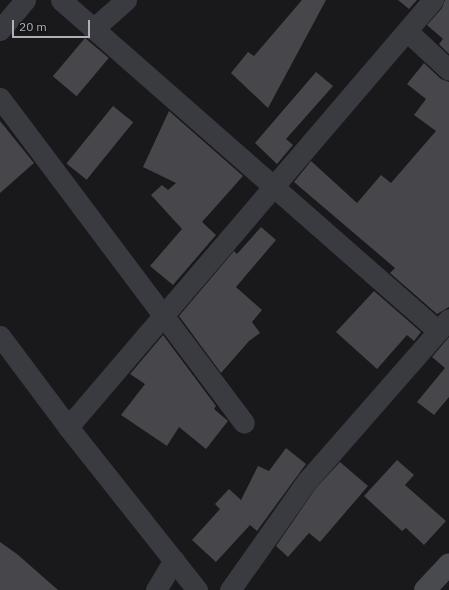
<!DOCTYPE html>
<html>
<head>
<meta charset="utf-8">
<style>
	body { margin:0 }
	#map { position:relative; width:449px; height:590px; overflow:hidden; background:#19191b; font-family:"IBM Plex Sans",sans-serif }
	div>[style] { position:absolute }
	.building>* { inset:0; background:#46464b; transform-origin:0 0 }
	.street>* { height:21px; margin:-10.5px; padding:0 10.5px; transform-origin:10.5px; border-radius:10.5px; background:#3a3b40 }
	.secondary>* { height:22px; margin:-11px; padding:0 11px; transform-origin:11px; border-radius:11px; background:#494a50 }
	span { translate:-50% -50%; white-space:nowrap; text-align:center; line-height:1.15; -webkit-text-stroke:3px #141416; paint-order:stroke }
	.scale { position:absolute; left:12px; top:20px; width:78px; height:18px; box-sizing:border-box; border:2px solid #adb0ba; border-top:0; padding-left:5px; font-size:12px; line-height:14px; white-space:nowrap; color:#adb0ba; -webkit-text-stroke:3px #141416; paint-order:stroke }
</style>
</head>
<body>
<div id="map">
	<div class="building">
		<i style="clip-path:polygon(302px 0,326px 0,268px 108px,231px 73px,248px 52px,254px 56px)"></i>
		<i style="clip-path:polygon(398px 0,417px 0,409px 9px)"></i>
		<i style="clip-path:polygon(445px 0,449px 0,449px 54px,439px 44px,443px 39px,427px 25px,442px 8px)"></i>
		<i style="left:85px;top:38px;width:31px;height:50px;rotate:40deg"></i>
		<i style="clip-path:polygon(424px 63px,441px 79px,449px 82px,449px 307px,437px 314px,390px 273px,395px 268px,294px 182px,311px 161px,357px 203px,381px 175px,391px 183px,436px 131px,414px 115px,426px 99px,407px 84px)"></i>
		<i style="clip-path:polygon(316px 72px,333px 86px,286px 139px,293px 145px,277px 164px,255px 143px)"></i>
		<i style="left:113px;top:106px;width:26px;height:74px;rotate:39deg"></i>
		<i style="clip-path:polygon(169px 111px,243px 176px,202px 222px,216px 235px,173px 285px,150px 266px,182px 229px,151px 195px,162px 185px,168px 190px,176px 183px,143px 167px)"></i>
		<i style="clip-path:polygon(0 121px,34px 163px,0 193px)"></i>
		<i style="clip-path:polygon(261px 227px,276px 240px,236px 287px,262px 310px,252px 322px,260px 333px,249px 341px,221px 373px,179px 316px,234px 251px,237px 254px)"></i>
		<i style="clip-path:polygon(374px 291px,421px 332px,414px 341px,407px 335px,377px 369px,336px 332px)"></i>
		<i style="clip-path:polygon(163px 335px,216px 406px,214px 409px,228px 421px,206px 449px,179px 427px,167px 446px,121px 415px,145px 384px,130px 374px)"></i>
		<i style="clip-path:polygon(449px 337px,449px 397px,434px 415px,417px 402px,445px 368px,432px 357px)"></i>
		<i style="clip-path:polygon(286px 448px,306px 464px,257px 531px,250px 525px,216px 562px,192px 540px,220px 509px,215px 504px,229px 489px,241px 500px,258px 466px,269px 471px)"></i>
		<i style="clip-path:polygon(397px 460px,414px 475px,405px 485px,446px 521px,424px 545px,406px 528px,402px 531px,364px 496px)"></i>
		<i style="clip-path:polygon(340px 462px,368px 486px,320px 542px,309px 533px,288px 557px,276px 546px,316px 488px)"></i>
		<i style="clip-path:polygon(0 542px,17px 554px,58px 590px,0 590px)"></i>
	</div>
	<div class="street">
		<i style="left:61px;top:0;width:502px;rotate:41.28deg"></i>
		<i style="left:93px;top:29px;width:44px;rotate:-41.3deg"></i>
		<i style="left:0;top:30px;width:39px;rotate:-50deg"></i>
		<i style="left:407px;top:31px;width:57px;rotate:42.9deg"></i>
		<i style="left:0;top:98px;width:406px;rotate:53.1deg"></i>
		<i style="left:0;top:336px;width:114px;rotate:53.2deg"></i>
		<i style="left:68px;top:427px;width:208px;rotate:51.6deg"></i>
		<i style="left:68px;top:427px;width:562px;rotate:-49.48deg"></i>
		<i style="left:156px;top:590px;width:35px;rotate:-59deg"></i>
		<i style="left:230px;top:590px;width:133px;rotate:-54.8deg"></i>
		<i style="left:307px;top:481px;width:215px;rotate:-48.8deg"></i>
	</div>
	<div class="secondary">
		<i style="left:425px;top:590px;width:35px;rotate:-47deg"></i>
	</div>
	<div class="scale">20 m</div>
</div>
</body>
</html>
